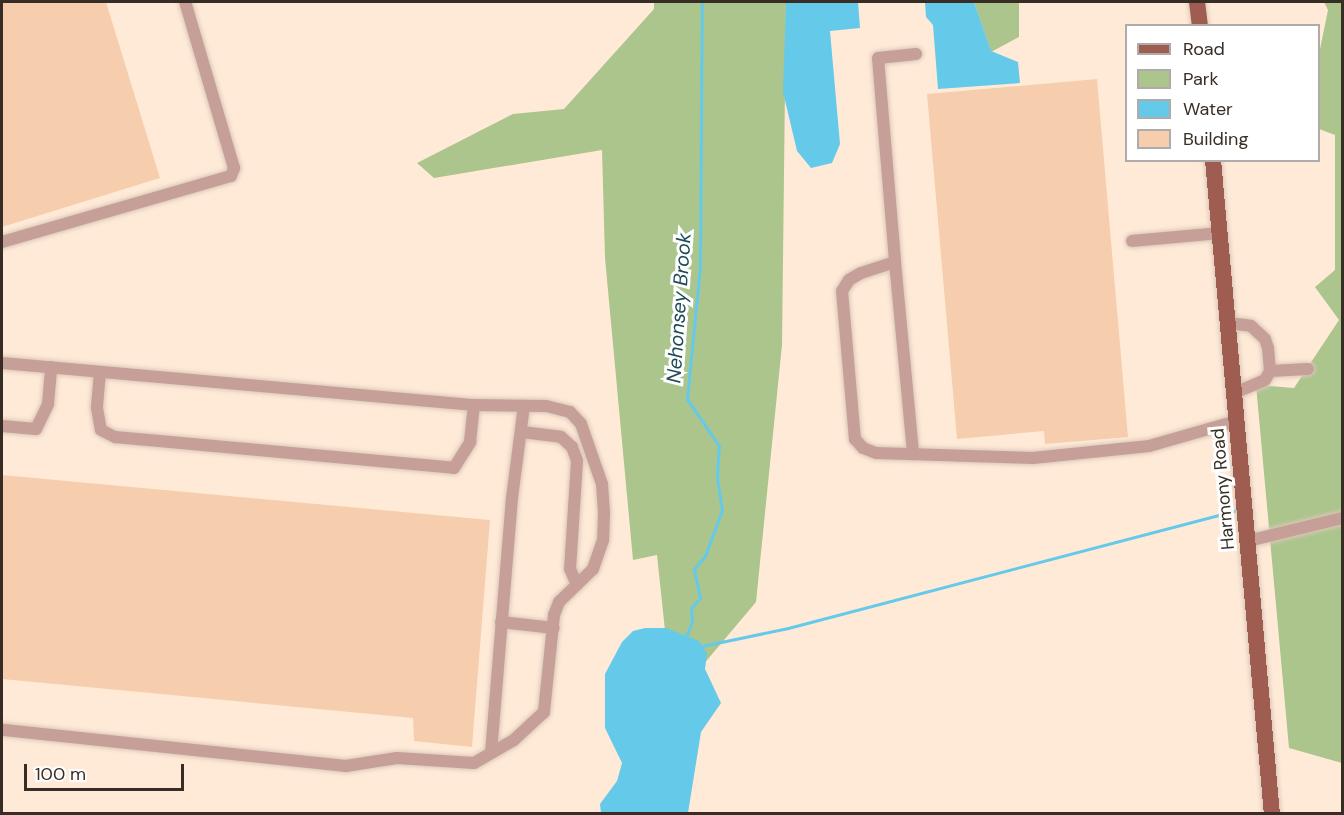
<!DOCTYPE html>
<html>
<head>
<meta charset="utf-8">
<style>
	body { margin:0 }
	#map { position:relative; width:1344px; height:815px; overflow:hidden; background:#ffead8; font-family:"DM Sans",sans-serif }
	div>[style] { position:absolute }
	.green>* { inset:0; background:#abc58d }
	.water>* { inset:0; background:#65c9e9 }
	.stream>* { height:3px; margin:-1.5px; padding:0 1.5px; transform-origin:1.5px; border-radius:1.5px; background:#65c9e9 }
	.building>* { inset:0; background:#f6cead }
	.roads { filter:drop-shadow(0 0 2px #dbc8b8) drop-shadow(0 0 2px #dbc8b8) }
	.minor>* { height:12px; margin:-6px; padding:0 6px; transform-origin:6px; border-radius:6px; background:#c6a098 }
	.major>* { height:16px; margin:-8px; padding:0 8px; transform-origin:8px; border-radius:8px; background:#9e5d50 }
	span { translate:-50% -50%; white-space:nowrap; text-align:center; line-height:1.15; -webkit-text-stroke:6px #fff; paint-order:stroke }
	.street-label { font-size:18px; color:#372d25 }
	.water-label { font-size:20px; color:#1f4b59; font-style:italic }
	.frame { position:absolute; inset:0; border:3px solid #372d25; pointer-events:none }
	.legend { position:absolute; left:1125px; top:24px; width:195px; height:138px; box-sizing:border-box; background:#fff; border:2px solid #afaba8; margin:0; padding:8px 10px; list-style:none; font-size:18px; color:#372d25 }
	.legend li { display:flex; align-items:center; gap:12px; height:30px }
	.legend b { width:30px; border:2px solid #afaba8 }
	.scale { position:absolute; left:24px; top:764px; width:160px; height:27px; box-sizing:border-box; border:3px solid #372d25; border-top:0; padding-left:8px; font-size:18px; line-height:21px; white-space:nowrap; color:#372d25; -webkit-text-stroke:4px #fff; paint-order:stroke }
</style>
</head>
<body>
<div id="map">
	<div class="green">
		<i style="clip-path:polygon(654px 2px,786px 2px,782px 345px,756px 602px,692px 678px,666px 640px,657px 555px,633px 560px,605px 258px,602px 150px,434px 178px,417px 163px,513px 114px,564px 109px,654px 9px)"></i>
		<i style="clip-path:polygon(974px 2px,1019px 2px,1019px 37px,991px 52px)"></i>
		<i style="clip-path:polygon(1324px 2px,1342px 2px,1342px 763px,1289px 748px,1256px 385px,1294px 388px,1339px 320px,1315px 287px,1335px 270px,1335px 135px,1319px 129px,1318px 59px,1328px 10px)"></i>
	</div>
	<div class="water">
		<i style="clip-path:polygon(786px 2px,858px 2px,860px 28px,830px 31px,840px 144px,832px 163px,811px 168px,797px 151px,783px 92px)"></i>
		<i style="clip-path:polygon(925px 2px,974px 2px,991px 51px,1018px 62px,1020px 83px,938px 89px,933px 25px,926px 17px)"></i>
		<i style="clip-path:polygon(645px 628px,666px 628px,699px 641px,707px 654px,705px 669px,721px 703px,701px 732px,688px 813px,601px 813px,600px 804px,617px 781px,622px 763px,605px 728px,605px 674px,622px 642px,633px 631px)"></i>
	</div>
	<div class="stream">
		<i style="left:685px;top:639px;width:18px;rotate:-68deg"></i>
		<i style="left:692px;top:622px;width:14px;rotate:-94deg"></i>
		<i style="left:691px;top:608px;width:13px;rotate:-48deg"></i>
		<i style="left:700px;top:598px;width:30px;rotate:-102deg"></i>
		<i style="left:694px;top:569px;width:17px;rotate:-50deg"></i>
		<i style="left:705px;top:556px;width:49px;rotate:-69.7deg"></i>
		<i style="left:722px;top:510px;width:31px;rotate:-99deg"></i>
		<i style="left:717px;top:479px;width:33px;rotate:-87deg"></i>
		<i style="left:719px;top:446px;width:57px;rotate:-124.2deg"></i>
		<i style="left:687px;top:399px;width:134px;rotate:-84.4deg"></i>
		<i style="left:700px;top:266px;width:264px;rotate:-89.6deg"></i>
		<i style="left:702px;top:646px;width:88px;rotate:-11.8deg"></i>
		<i style="left:788px;top:628px;width:462px;rotate:-14.7deg"></i>
	</div>
	<div class="building">
		<i style="clip-path:polygon(2px 2px,106px 2px,160px 178px,2px 227px)"></i>
		<i style="clip-path:polygon(1097px 79px,1128px 437px,1045px 444px,1044px 431px,957px 439px,927px 94px)"></i>
		<i style="clip-path:polygon(2px 475px,490px 520px,472px 747px,414px 741px,413px 718px,2px 679px)"></i>
	</div>
	<div class="roads">
		<div class="minor">
			<i style="left:916px;top:54px;width:38px;rotate:174deg"></i>
			<i style="left:878px;top:58px;width:205px;rotate:85.2deg"></i>
			<i style="left:895px;top:262px;width:36px;rotate:162deg"></i>
			<i style="left:861px;top:273px;width:14px;rotate:150deg"></i>
			<i style="left:849px;top:280px;width:13px;rotate:122deg"></i>
			<i style="left:842px;top:291px;width:149px;rotate:85deg"></i>
			<i style="left:855px;top:439px;width:12px;rotate:48deg"></i>
			<i style="left:863px;top:448px;width:14px;rotate:21deg"></i>
			<i style="left:876px;top:453px;width:157px;rotate:1.8deg"></i>
			<i style="left:1033px;top:458px;width:117px;rotate:-5.9deg"></i>
			<i style="left:1149px;top:446px;width:91px;rotate:-15.9deg"></i>
			<i style="left:1132px;top:241px;width:88px;rotate:-5.2deg"></i>
			<i style="left:2px;top:242px;width:238px;rotate:-16.1deg"></i>
			<i style="left:231px;top:176px;width:9px;rotate:-69deg"></i>
			<i style="left:234px;top:168px;width:173px;rotate:-106.4deg"></i>
			<i style="left:895px;top:262px;width:193px;rotate:84.6deg"></i>
			<i style="left:1228px;top:323px;width:23px;rotate:7deg"></i>
			<i style="left:1251px;top:326px;width:19px;rotate:43deg"></i>
			<i style="left:1265px;top:339px;width:9px;rotate:72deg"></i>
			<i style="left:1268px;top:348px;width:23px;rotate:85deg"></i>
			<i style="left:1270px;top:371px;width:10px;rotate:119deg"></i>
			<i style="left:1265px;top:380px;width:34px;rotate:157deg"></i>
			<i style="left:2px;top:363px;width:474px;rotate:5.1deg"></i>
			<i style="left:474px;top:405px;width:72px;rotate:0.8deg"></i>
			<i style="left:546px;top:406px;width:25px;rotate:14deg"></i>
			<i style="left:570px;top:412px;width:16px;rotate:47deg"></i>
			<i style="left:581px;top:424px;width:64px;rotate:70.7deg"></i>
			<i style="left:602px;top:484px;width:30px;rotate:86deg"></i>
			<i style="left:604px;top:514px;width:26px;rotate:92deg"></i>
			<i style="left:603px;top:540px;width:31px;rotate:109deg"></i>
			<i style="left:593px;top:569px;width:47px;rotate:135.9deg"></i>
			<i style="left:559px;top:602px;width:14px;rotate:111deg"></i>
			<i style="left:554px;top:615px;width:98px;rotate:95.9deg"></i>
			<i style="left:544px;top:712px;width:41px;rotate:137deg"></i>
			<i style="left:514px;top:740px;width:46px;rotate:150.1deg"></i>
			<i style="left:474px;top:763px;width:77px;rotate:-176.3deg"></i>
			<i style="left:397px;top:758px;width:52px;rotate:171.1deg"></i>
			<i style="left:346px;top:766px;width:346px;rotate:-174deg"></i>
			<i style="left:1270px;top:371px;width:38px;rotate:-3deg"></i>
			<i style="left:100px;top:372px;width:36px;rotate:95deg"></i>
			<i style="left:97px;top:408px;width:22px;rotate:80deg"></i>
			<i style="left:101px;top:430px;width:16px;rotate:27deg"></i>
			<i style="left:115px;top:437px;width:340px;rotate:5.2deg"></i>
			<i style="left:454px;top:468px;width:31px;rotate:-58deg"></i>
			<i style="left:470px;top:442px;width:37px;rotate:-84deg"></i>
			<i style="left:2px;top:426px;width:34px;rotate:5deg"></i>
			<i style="left:36px;top:429px;width:28px;rotate:-64deg"></i>
			<i style="left:48px;top:404px;width:37px;rotate:-85deg"></i>
			<i style="left:522px;top:432px;width:39px;rotate:7deg"></i>
			<i style="left:561px;top:437px;width:15px;rotate:42deg"></i>
			<i style="left:572px;top:447px;width:15px;rotate:70deg"></i>
			<i style="left:577px;top:461px;width:108px;rotate:93.7deg"></i>
			<i style="left:570px;top:569px;width:17px;rotate:66deg"></i>
			<i style="left:1248px;top:541px;width:97px;rotate:-13.7deg"></i>
			<i style="left:501px;top:622px;width:53px;rotate:6.5deg"></i>
			<i style="left:491px;top:753px;width:256px;rotate:-85.3deg"></i>
			<i style="left:512px;top:498px;width:93px;rotate:-82.6deg"></i>
		</div>
		<div class="major">
			<i style="left:1197px;top:2px;width:24px;rotate:83deg"></i>
			<i style="left:1213px;top:160px;width:657px;rotate:84.85deg"></i>
		</div>
	</div>
	<div class="street-label">
		<span style="left:1223px;top:489px;rotate:-95deg">Harmony Road</span>
	</div>
	<div class="water-label">
		<span style="left:679px;top:308px;rotate:-86deg">Nehonsey Brook</span>
	</div>
	<div class="frame"></div>
	<ul class="legend">
	<li><b style="height:8px;background:#9e5d50"></b>Road</li>
	<li><b style="height:16px;background:#abc58d"></b>Park</li>
	<li><b style="height:16px;background:#65c9e9"></b>Water</li>
	<li><b style="height:16px;background:#f6cead"></b>Building</li>
	</ul>
	<div class="scale">100 m</div>
</div>
</body>
</html>
